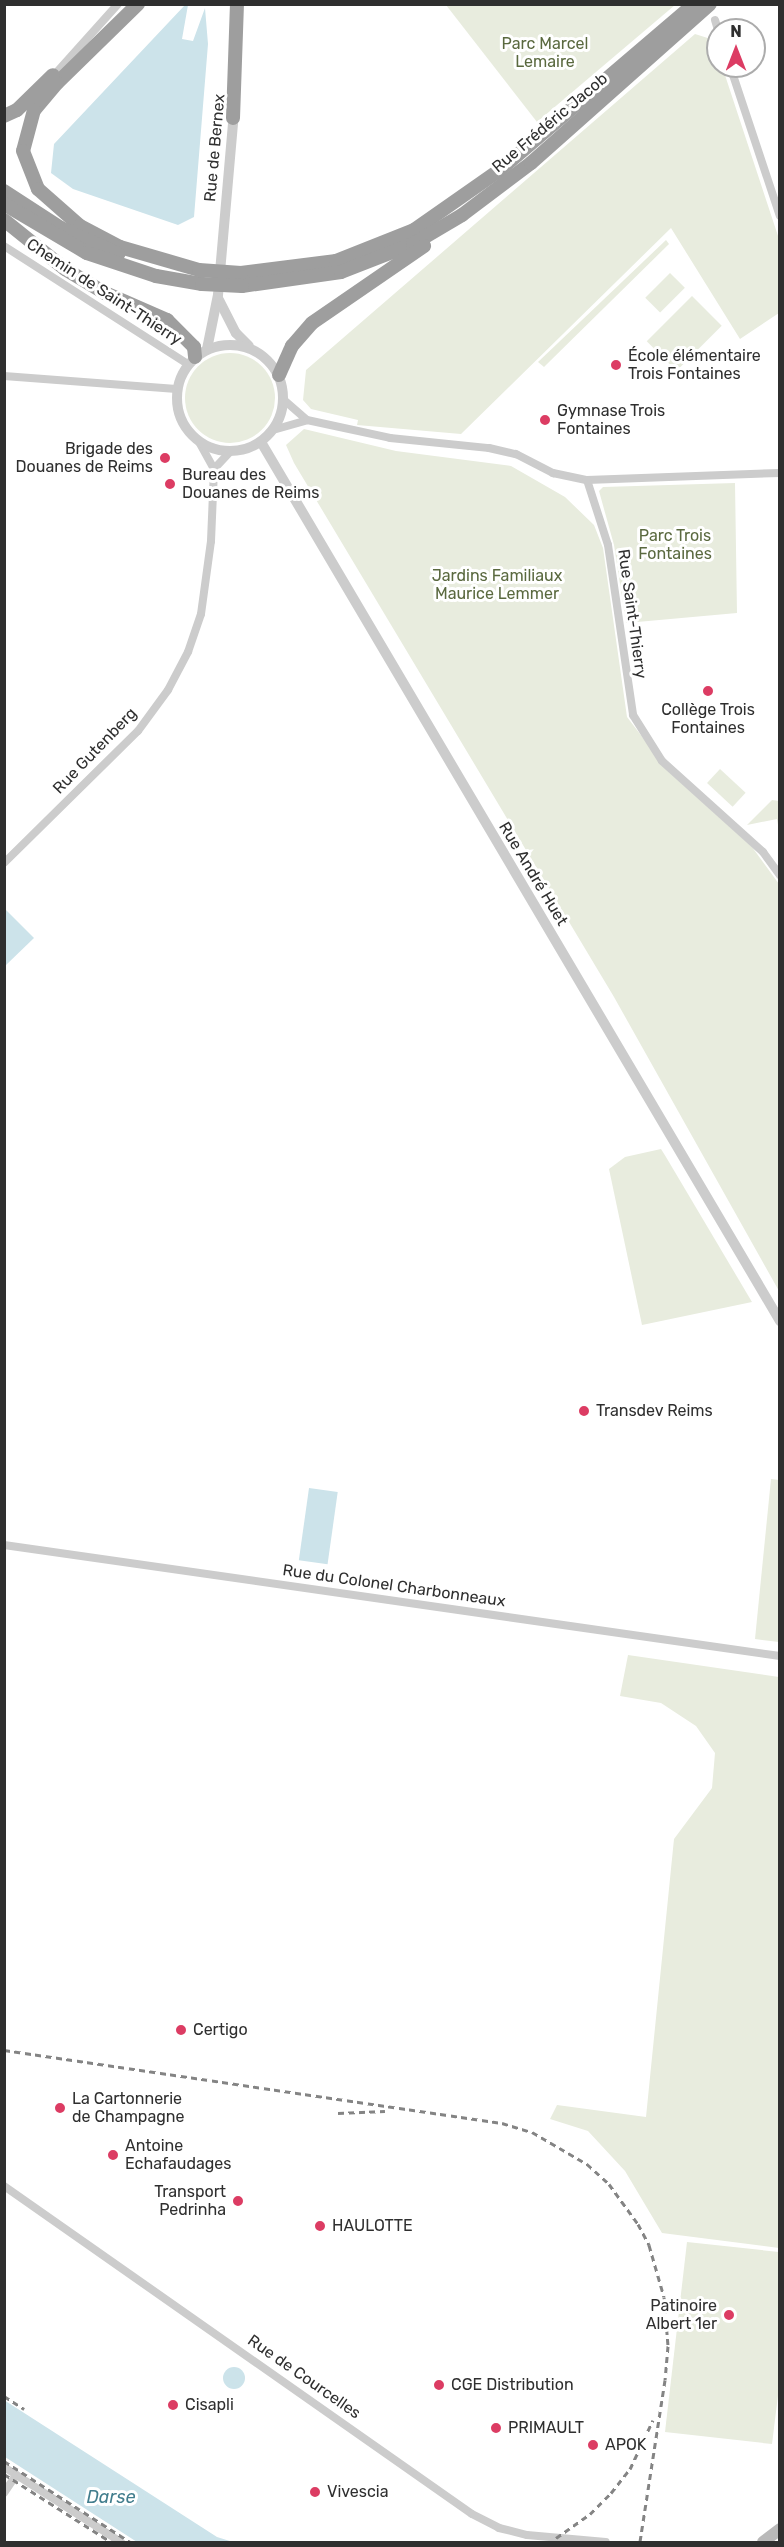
<!DOCTYPE html>
<html>
<head>
<meta charset="utf-8">
<style>
	body { margin:0 }
	#map { position:relative; width:784px; height:2547px; overflow:hidden; background:#fff; font-family:Rubik,sans-serif }
	div>[style] { position:absolute }
	.green>* { inset:0; background:#e8ecde; transform-origin:0 0 }
	.round { border-radius:50% }
	.water>* { inset:0; background:#cce3ea; transform-origin:0 0 }
	.minor>* { height:8px; margin:-4px; padding:0 4px; transform-origin:4px; border-radius:4px; background:#ccc }
	.tertiary>* { height:10px; margin:-5px; padding:0 5px; transform-origin:5px; border-radius:5px; background:#ccc }
	.tertiary>.ring { margin:-5px; padding:0; box-sizing:content-box; background:none; border:10px solid #ccc; border-radius:50% }
	.secondary>* { height:12px; margin:-6px; padding:0 6px; transform-origin:6px; border-radius:6px; background:#b9b9b9 }
	.trunk>* { height:14px; margin:-7px; padding:0 7px; transform-origin:7px; border-radius:7px; background:#9e9e9e }
	.rail>* { height:3px; margin-top:-1.5px; transform-origin:0; background:repeating-linear-gradient(90deg,#848484 0 6px,transparent 0 10.5px) }
	.trunk-bridge>* { height:14px; margin:-7px; padding:0 7px; transform-origin:7px; border-radius:7px; background:#9e9e9e }
	.dots>* { width:16px; height:16px; translate:-50% -50%; box-sizing:border-box; border:3px solid #fff; border-radius:50% }
	span { translate:-50% -50%; white-space:nowrap; text-align:center; line-height:1.15; -webkit-text-stroke:6px #fff; paint-order:stroke }
	.park-label { font-size:16px; color:#5a693f }
	.street-label { font-size:16px; color:#2f2f2f }
	.poi-label { font-size:16px; color:#2f2f2f }
	.left { translate:0 -50%; text-align:left }
	.right { translate:-100% -50%; text-align:right }
	.water-label { font-size:18px; color:#417d8d; font-style:italic }
	.frame { position:absolute; inset:0; border:6px solid #2f2f2f; pointer-events:none }
	.north { position:absolute; left:706px; top:18px; width:60px; height:60px; box-sizing:border-box; background:#fff; border:2px solid #acacac; border-radius:50%; rotate:0deg; font-size:16px; font-weight:700; line-height:24px; text-align:center; color:#2f2f2f }
	.north::after { content:''; display:block; margin:auto; width:21px; height:27px; background:#dc3c63; clip-path:polygon(50% 0,100% 100%,50% 72%,0 100%) }
</style>
</head>
<body>
<div id="map">
	<div class="green">
		<i style="clip-path:polygon(446px 5px,675px 5px,537px 122px)"></i>
		<i style="clip-path:polygon(695px 34px,714px 40px,718px 66px,722px 66px,779px 239px,779px 313px,740px 339px,671px 228px,461px 434px,357px 425px,358px 420px,311px 409px,303px 400px,306px 370px)"></i>
		<i style="clip-path:polygon(666px 240px,669px 244px,544px 367px,538px 362px)"></i>
		<i style="left:670px;top:273px;width:21px;height:35px;rotate:45deg"></i>
		<i style="left:692px;top:296px;width:42px;height:64px;rotate:45deg"></i>
		<i class="round" style="left:185px;top:353px;width:90px;height:90px"></i>
		<i style="clip-path:polygon(304px 429px,396px 451px,511px 466px,565px 497px,594px 525px,603px 548px,627px 717px,670px 773px,752px 847px,779px 884px,779px 1291px,614px 997px,294px 463px,286px 445px)"></i>
		<i style="clip-path:polygon(735px 483px,737px 613px,626px 623px,614px 545px,599px 491px,603px 487px)"></i>
		<i style="left:720px;top:769px;width:35px;height:19px;rotate:43deg"></i>
		<i style="clip-path:polygon(772px 800px,779px 801px,779px 831px,777px 819px,747px 825px)"></i>
		<i style="clip-path:polygon(661px 1149px,666px 1157px,752px 1302px,642px 1325px,609px 1169px,625px 1157px)"></i>
		<i style="clip-path:polygon(771px 1479px,779px 1480px,779px 1642px,755px 1639px)"></i>
		<i style="clip-path:polygon(628px 1655px,779px 1677px,779px 2248px,662px 2233px,625px 2171px,588px 2131px,550px 2119px,557px 2105px,646px 2117px,674px 1839px,712px 1788px,715px 1753px,696px 1726px,661px 1703px,620px 1696px)"></i>
		<i style="clip-path:polygon(687px 2242px,779px 2252px,780px 2379px,772px 2444px,665px 2432px)"></i>
	</div>
	<div class="water">
		<i style="clip-path:polygon(185px 5px,188px 5px,182px 39px,193px 41px,205px 8px,208px 44px,194px 217px,178px 225px,73px 189px,51px 173px,54px 144px)"></i>
		<i style="clip-path:polygon(5px 909px,34px 938px,5px 966px)"></i>
		<i style="left:309px;top:1488px;width:29px;height:73px;rotate:8deg"></i>
		<i class="round" style="left:223px;top:2367px;width:22px;height:22px"></i>
		<i style="clip-path:polygon(4px 2400px,217px 2537px,233px 2542px,137px 2542px,5px 2457px)"></i>
	</div>
	<div class="minor">
		<i style="left:715px;top:20px;width:10px;rotate:73deg"></i>
		<i style="left:730px;top:66px;width:158px;rotate:71.6deg"></i>
		<i style="left:57px;top:72px;width:91px;rotate:-48.1deg"></i>
		<i style="left:4px;top:246px;width:219px;rotate:32.7deg"></i>
		<i style="left:4px;top:376px;width:173px;rotate:4.3deg"></i>
		<i style="left:284px;top:400px;width:30px;rotate:41deg"></i>
		<i style="left:273px;top:430px;width:35px;rotate:-16deg"></i>
		<i style="left:307px;top:420px;width:85px;rotate:12.2deg"></i>
		<i style="left:390px;top:438px;width:100px;rotate:5.8deg"></i>
		<i style="left:489px;top:448px;width:28px;rotate:13deg"></i>
		<i style="left:516px;top:454px;width:42px;rotate:27.2deg"></i>
		<i style="left:553px;top:473px;width:35px;rotate:12deg"></i>
		<i style="left:587px;top:480px;width:193px;rotate:-2.1deg"></i>
		<i style="left:214px;top:469px;width:25px;rotate:-47deg"></i>
		<i style="left:587px;top:480px;width:68px;rotate:72.1deg"></i>
		<i style="left:608px;top:545px;width:172px;rotate:81.6deg"></i>
		<i style="left:633px;top:715px;width:54px;rotate:57.8deg"></i>
		<i style="left:662px;top:761px;width:136px;rotate:42deg"></i>
		<i style="left:763px;top:852px;width:29px;rotate:54deg"></i>
		<i style="left:4px;top:863px;width:188px;rotate:-44.6deg"></i>
		<i style="left:138px;top:731px;width:51px;rotate:-53.8deg"></i>
		<i style="left:168px;top:690px;width:43px;rotate:-62.2deg"></i>
		<i style="left:188px;top:652px;width:40px;rotate:-71.1deg"></i>
		<i style="left:201px;top:614px;width:74px;rotate:-82.2deg"></i>
		<i style="left:211px;top:541px;width:72px;rotate:-87.6deg"></i>
		<i style="left:214px;top:469px;width:31px;rotate:-119deg"></i>
		<i style="left:4px;top:1545px;width:784px;rotate:8.14deg"></i>
		<i style="left:4px;top:2186px;width:571px;rotate:35.02deg"></i>
		<i style="left:472px;top:2514px;width:30px;rotate:27deg"></i>
		<i style="left:499px;top:2528px;width:29px;rotate:14deg"></i>
		<i style="left:527px;top:2535px;width:79px;rotate:5.1deg"></i>
		<i style="left:4px;top:2467px;width:139px;rotate:32.7deg"></i>
		<i style="left:4px;top:2493px;width:22px;rotate:-56deg"></i>
	</div>
	<div class="tertiary">
		<i style="left:219px;top:300px;width:37px;rotate:63deg"></i>
		<i style="left:236px;top:333px;width:18px;rotate:45deg"></i>
		<i class="ring" style="left:177px;top:345px;width:96px;height:96px"></i>
		<i style="left:207px;top:349px;width:55px;rotate:-78.5deg"></i>
		<i style="left:218px;top:295px;width:185px;rotate:-85deg"></i>
		<i style="left:261px;top:442px;width:1021px;rotate:59.44deg"></i>
	</div>
	<div class="secondary">
		<i style="left:763px;top:2542px;width:21px;rotate:-37deg"></i>
	</div>
	<div class="trunk">
		<i style="left:138px;top:4px;width:113px;rotate:135.7deg"></i>
		<i style="left:57px;top:83px;width:35px;rotate:130deg"></i>
		<i style="left:34px;top:110px;width:42px;rotate:105deg"></i>
		<i style="left:23px;top:151px;width:41px;rotate:68.5deg"></i>
		<i style="left:38px;top:189px;width:56px;rotate:41.4deg"></i>
		<i style="left:80px;top:226px;width:45px;rotate:27.7deg"></i>
		<i style="left:120px;top:247px;width:82px;rotate:16.2deg"></i>
		<i style="left:4px;top:116px;width:14px;rotate:-25deg"></i>
		<i style="left:17px;top:110px;width:50px;rotate:-44.2deg"></i>
		<i style="left:233px;top:118px;width:114px;rotate:-88deg"></i>
		<i style="left:4px;top:191px;width:68px;rotate:33deg"></i>
		<i style="left:61px;top:228px;width:63px;rotate:24.5deg"></i>
		<i style="left:4px;top:204px;width:96px;rotate:30.6deg"></i>
		<i style="left:87px;top:253px;width:73px;rotate:18.4deg"></i>
		<i style="left:156px;top:276px;width:47px;rotate:9.9deg"></i>
		<i style="left:4px;top:220px;width:78px;rotate:38.8deg"></i>
		<i style="left:65px;top:269px;width:47px;rotate:31deg"></i>
		<i style="left:105px;top:293px;width:68px;rotate:23.5deg"></i>
		<i style="left:167px;top:320px;width:38px;rotate:45deg"></i>
		<i style="left:194px;top:347px;width:10px;rotate:84deg"></i>
		<i style="left:241px;top:273px;width:96px;rotate:-7.2deg"></i>
		<i style="left:336px;top:261px;width:84px;rotate:-21.7deg"></i>
		<i style="left:414px;top:230px;width:106px;rotate:-35deg"></i>
		<i style="left:501px;top:169px;width:254px;rotate:-40.5deg"></i>
		<i style="left:242px;top:286px;width:100px;rotate:-8deg"></i>
		<i style="left:341px;top:272px;width:77px;rotate:-21.3deg"></i>
		<i style="left:413px;top:244px;width:57px;rotate:-30.6deg"></i>
		<i style="left:462px;top:215px;width:86px;rotate:-37deg"></i>
		<i style="left:531px;top:163px;width:239px;rotate:-41.6deg"></i>
		<i style="left:279px;top:375px;width:32px;rotate:-66deg"></i>
		<i style="left:292px;top:346px;width:30px;rotate:-49deg"></i>
		<i style="left:312px;top:323px;width:136px;rotate:-34.5deg"></i>
	</div>
	<div class="rail">
		<i style="left:4px;top:2050px;width:503px;rotate:8.34deg"></i>
		<i style="left:502px;top:2123px;width:31px;rotate:17deg"></i>
		<i style="left:532px;top:2132px;width:64px;rotate:30.2deg"></i>
		<i style="left:587px;top:2164px;width:30px;rotate:42deg"></i>
		<i style="left:609px;top:2184px;width:49px;rotate:54.1deg"></i>
		<i style="left:638px;top:2224px;width:24px;rotate:62deg"></i>
		<i style="left:649px;top:2245px;width:54px;rotate:73.9deg"></i>
		<i style="left:664px;top:2297px;width:49px;rotate:85.3deg"></i>
		<i style="left:668px;top:2346px;width:34px;rotate:95deg"></i>
		<i style="left:665px;top:2380px;width:164px;rotate:98.8deg"></i>
		<i style="left:338px;top:2113px;width:47px;rotate:-2.4deg"></i>
		<i style="left:4px;top:2396px;width:24px;rotate:33deg"></i>
		<i style="left:4px;top:2461px;width:150px;rotate:32.7deg"></i>
		<i style="left:4px;top:2474px;width:127px;rotate:32.4deg"></i>
		<i style="left:556px;top:2538px;width:42px;rotate:-35.2deg"></i>
		<i style="left:590px;top:2514px;width:30px;rotate:-45deg"></i>
		<i style="left:611px;top:2493px;width:31px;rotate:-52deg"></i>
		<i style="left:630px;top:2469px;width:54px;rotate:-64.9deg"></i>
	</div>
	<div class="trunk-bridge">
		<i style="left:199px;top:270px;width:42px;rotate:4.1deg"></i>
		<i style="left:202px;top:284px;width:40px;rotate:2.9deg"></i>
	</div>
	<div class="dots">
		<i style="left:616px;top:365px;background:#dc3c63"></i>
		<i style="left:545px;top:420px;background:#dc3c63"></i>
		<i style="left:165px;top:458px;background:#dc3c63"></i>
		<i style="left:170px;top:484px;background:#dc3c63"></i>
		<i style="left:708px;top:691px;background:#dc3c63"></i>
		<i style="left:584px;top:1411px;background:#dc3c63"></i>
		<i style="left:181px;top:2030px;background:#dc3c63"></i>
		<i style="left:60px;top:2108px;background:#dc3c63"></i>
		<i style="left:113px;top:2155px;background:#dc3c63"></i>
		<i style="left:238px;top:2201px;background:#dc3c63"></i>
		<i style="left:320px;top:2226px;background:#dc3c63"></i>
		<i style="left:729px;top:2315px;background:#dc3c63"></i>
		<i style="left:439px;top:2385px;background:#dc3c63"></i>
		<i style="left:173px;top:2405px;background:#dc3c63"></i>
		<i style="left:496px;top:2428px;background:#dc3c63"></i>
		<i style="left:593px;top:2445px;background:#dc3c63"></i>
		<i style="left:315px;top:2492px;background:#dc3c63"></i>
	</div>
	<div class="park-label">
		<span style="left:545px;top:53px">Parc Marcel<br>Lemaire</span>
		<span style="left:675px;top:545px">Parc Trois<br>Fontaines</span>
		<span style="left:497px;top:585px">Jardins Familiaux<br>Maurice Lemmer</span>
	</div>
	<div class="street-label">
		<span style="left:550px;top:123px;rotate:-40deg">Rue Frédéric Jacob</span>
		<span style="left:215px;top:148px;rotate:-85deg">Rue de Bernex</span>
		<span style="left:104px;top:292px;rotate:33deg">Chemin de Saint-Thierry</span>
		<span style="left:632px;top:614px;rotate:82deg">Rue Saint-Thierry</span>
		<span style="left:95px;top:751px;rotate:-46deg">Rue Gutenberg</span>
		<span style="left:533px;top:874px;rotate:59deg">Rue André Huet</span>
		<span style="left:394px;top:1586px;rotate:8deg">Rue du Colonel Charbonneaux</span>
		<span style="left:304px;top:2377px;rotate:35deg">Rue de Courcelles</span>
	</div>
	<div class="poi-label">
		<span class="left" style="left:628px;top:365px">École élémentaire<br>Trois Fontaines</span>
		<span class="left" style="left:557px;top:420px">Gymnase Trois<br>Fontaines</span>
		<span class="right" style="left:153px;top:458px">Brigade des<br>Douanes de Reims</span>
		<span class="left" style="left:182px;top:484px">Bureau des<br>Douanes de Reims</span>
		<span style="left:708px;top:719px">Collège Trois<br>Fontaines</span>
		<span class="left" style="left:596px;top:1411px">Transdev Reims</span>
		<span class="left" style="left:193px;top:2030px">Certigo</span>
		<span class="left" style="left:72px;top:2108px">La Cartonnerie<br>de Champagne</span>
		<span class="left" style="left:125px;top:2155px">Antoine<br>Echafaudages</span>
		<span class="right" style="left:226px;top:2201px">Transport<br>Pedrinha</span>
		<span class="left" style="left:332px;top:2226px">HAULOTTE</span>
		<span class="right" style="left:717px;top:2315px">Patinoire<br>Albert 1er</span>
		<span class="left" style="left:451px;top:2385px">CGE Distribution</span>
		<span class="left" style="left:185px;top:2405px">Cisapli</span>
		<span class="left" style="left:508px;top:2428px">PRIMAULT</span>
		<span class="left" style="left:605px;top:2445px">APOK</span>
		<span class="left" style="left:327px;top:2492px">Vivescia</span>
	</div>
	<div class="water-label">
		<span style="left:111px;top:2497px">Darse</span>
	</div>
	<div class="frame"></div>
	<div class="north">N</div>
</div>
</body>
</html>
